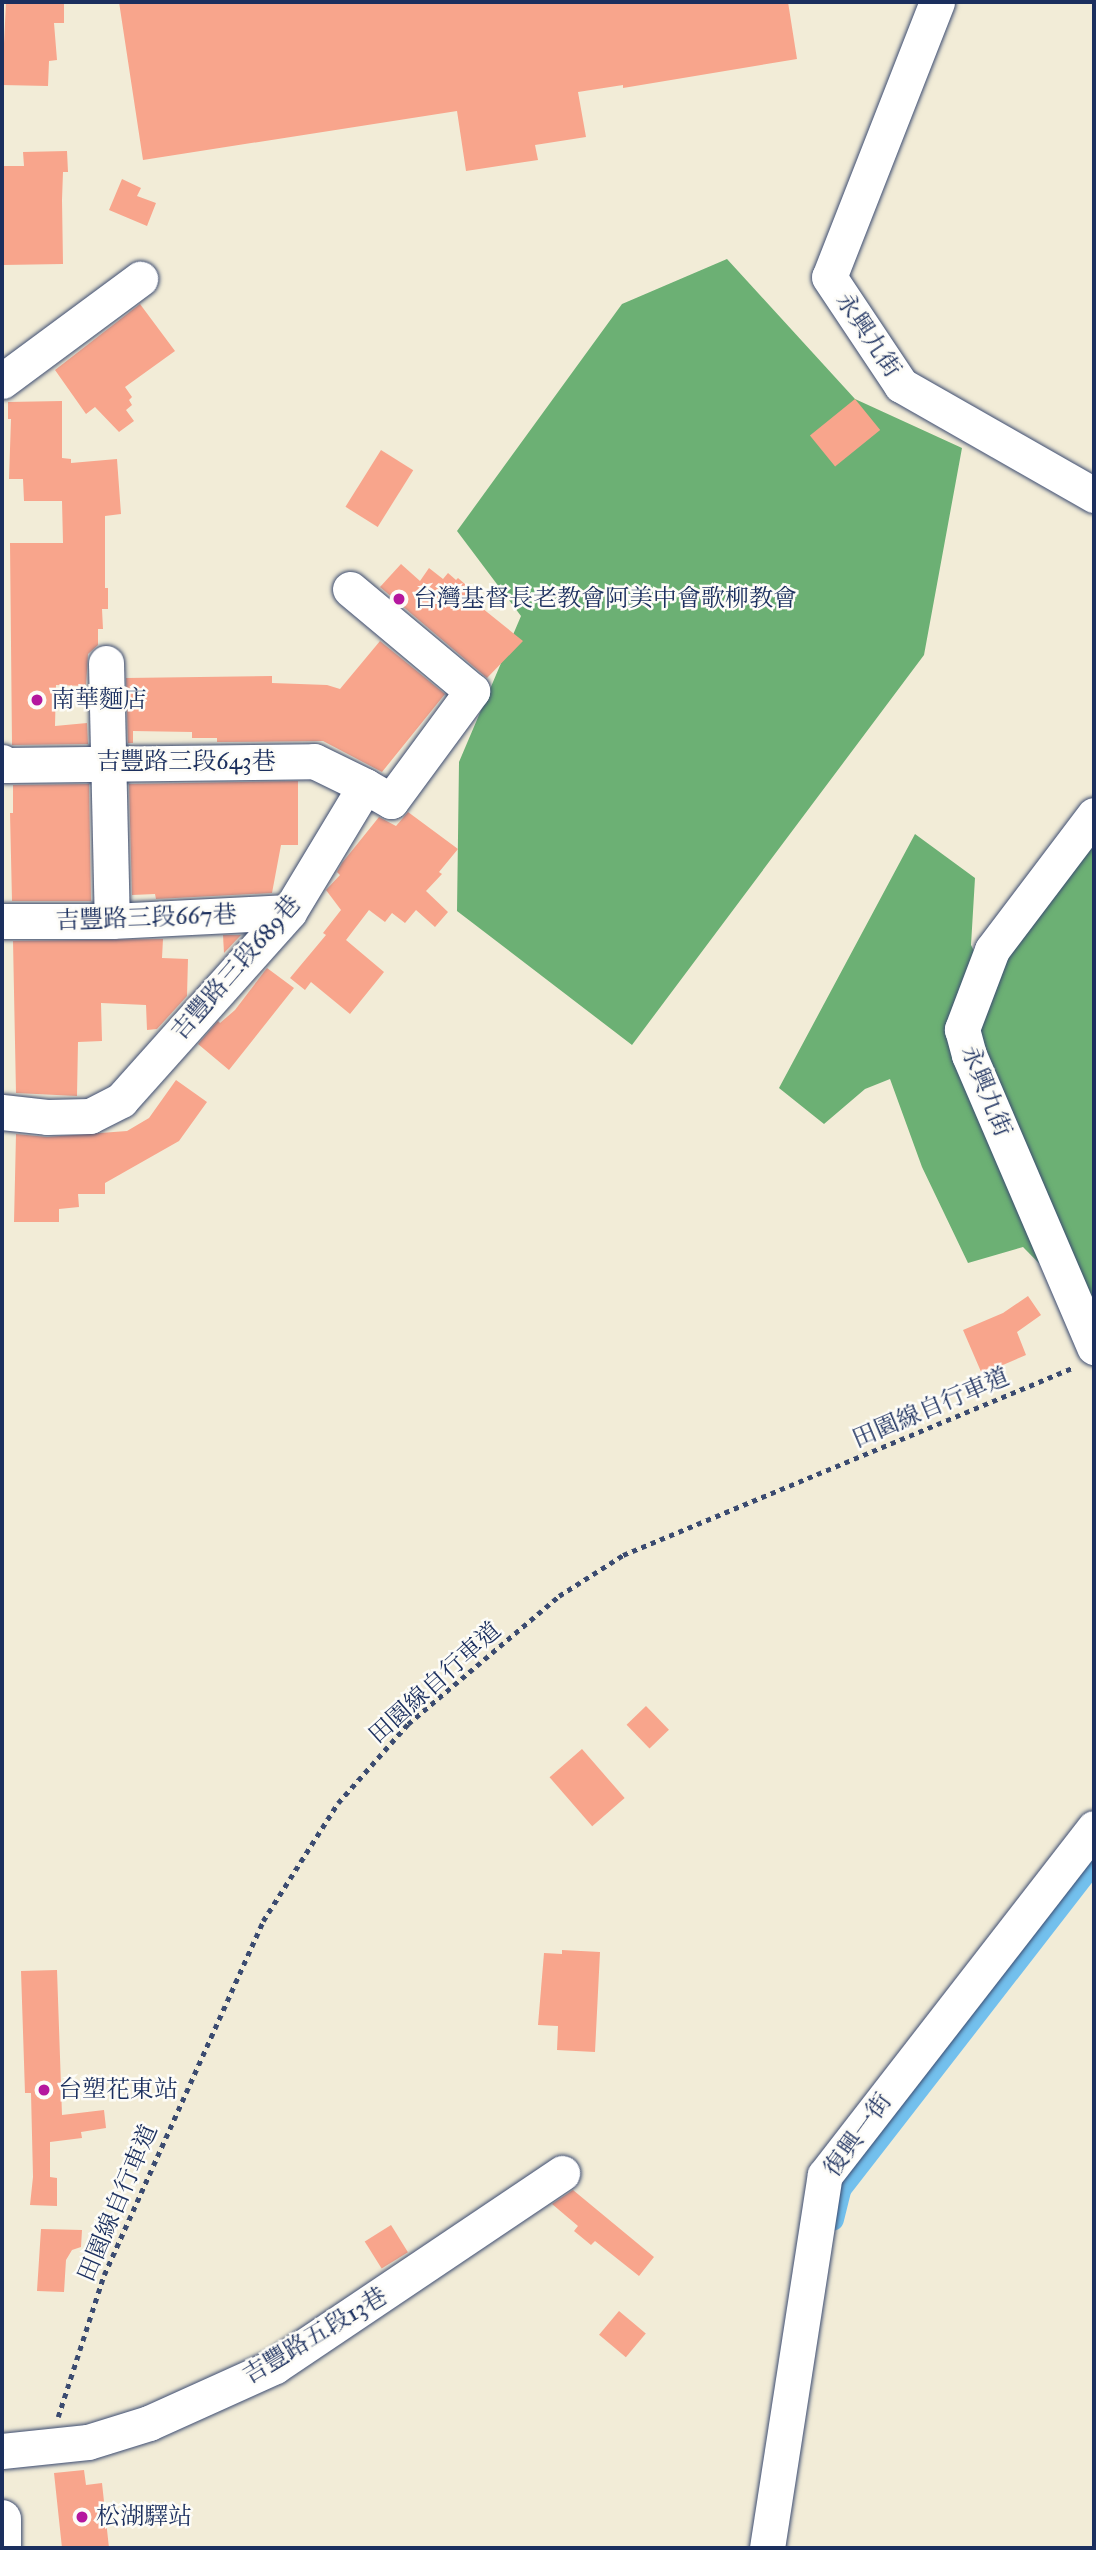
<!DOCTYPE html>
<html>
<head>
<meta charset="utf-8">
<style>
	body { margin:0 }
	#map { position:relative; width:1096px; height:2550px; overflow:hidden; background:#f2ecd7; font-family:"IM FELL Great Primer","Noto Serif TC",serif }
	div>[style] { position:absolute }
	.forest>* { inset:0; background:#6cb074 }
	.canal>* { height:24px; margin:-12px; padding:0 12px; transform-origin:12px; border-radius:12px; background:#73c0ed }
	.building>* { inset:0; background:#f8a58c; transform-origin:0 0 }
	.path>* { height:4.5px; margin-top:-2.25px; transform-origin:0; background:repeating-linear-gradient(90deg,#3b4b70 0 5px,transparent 0 10px) }
	.roads { filter:drop-shadow(0 0 2px #3b4b70) drop-shadow(0 0 2px #3b4b70) }
	.minor>* { height:35px; margin:-17.5px; padding:0 17.5px; transform-origin:17.5px; border-radius:17.5px; background:#fff }
	.major>* { height:38px; margin:-19px; padding:0 19px; transform-origin:19px; border-radius:19px; background:#fff }
	.dots>* { width:19px; height:19px; translate:-50% -50%; box-sizing:border-box; border:4px solid #fdfcf7; border-radius:50% }
	span { translate:-50% -50%; white-space:nowrap; text-align:center; line-height:1.15; -webkit-text-stroke:5px #fdfcf7; paint-order:stroke }
	.street-label { font-size:24px; color:#1b2f5e }
	.poi-label { font-size:24px; color:#1b2f5e }
	.left { translate:0 -50%; text-align:left }
	.frame { position:absolute; inset:0; border:4px solid #1b2f5e; pointer-events:none }
</style>
</head>
<body>
<div id="map">
	<div class="forest">
		<i style="clip-path:polygon(727px 259px,855px 399px,962px 448px,924px 655px,632px 1045px,457px 911px,459px 762px,521px 616px,457px 531px,622px 304px)"></i>
		<i style="clip-path:polygon(1094px 821px,1094px 1319px,1023px 1247px,968px 1263px,922px 1167px,890px 1079px,865px 1089px,824px 1124px,779px 1088px,915px 834px,975px 878px,971px 945px,974px 951px)"></i>
	</div>
	<div class="canal">
		<i style="left:832px;top:2219px;width:32px;rotate:-76deg"></i>
		<i style="left:840px;top:2188px;width:415px;rotate:-52.2deg"></i>
	</div>
	<div class="building">
		<i style="clip-path:polygon(6px 2px,64px 2px,64px 23px,54px 23px,57px 60px,49px 61px,48px 86px,2px 85px)"></i>
		<i style="clip-path:polygon(119px 2px,788px 2px,797px 59px,623px 88px,623px 85px,578px 92px,586px 137px,535px 145px,538px 160px,466px 171px,457px 111px,143px 160px)"></i>
		<i style="clip-path:polygon(67px 151px,68px 172px,63px 172px,62px 200px,63px 264px,3px 265px,2px 166px,24px 166px,23px 152px)"></i>
		<i style="clip-path:polygon(122px 179px,141px 188px,137px 196px,156px 203px,147px 226px,109px 210px)"></i>
		<i style="clip-path:polygon(140px 304px,175px 351px,125px 387px,132px 397px,129px 400px,132px 405px,126px 410px,134px 421px,119px 432px,95px 407px,86px 414px,55px 370px)"></i>
		<i style="left:855px;top:399px;width:40px;height:58px;rotate:51deg"></i>
		<i style="clip-path:polygon(62px 401px,62px 458px,71px 459px,71px 463px,117px 459px,121px 514px,105px 516px,105px 588px,108px 588px,108px 609px,102px 609px,103px 629px,98px 629px,98px 645px,88px 654px,86px 686px,56px 685px,55px 726px,87px 723px,88px 744px,12px 745px,10px 543px,63px 543px,62px 501px,24px 501px,23px 479px,9px 479px,11px 419px,8px 419px,8px 402px)"></i>
		<i style="left:381px;top:450px;width:38px;height:67px;rotate:32deg"></i>
		<i style="clip-path:polygon(401px 564px,420px 581px,429px 568px,443px 579px,448px 573px,456px 580px,458px 578px,482px 599px,477px 604px,523px 641px,487px 678px,380px 587px)"></i>
		<i style="clip-path:polygon(380px 641px,445px 694px,382px 772px,323px 741px,217px 742px,217px 738px,192px 738px,192px 732px,133px 731px,133px 743px,128px 743px,126px 678px,272px 676px,272px 683px,327px 685px,340px 689px)"></i>
		<i style="clip-path:polygon(298px 781px,298px 845px,281px 845px,272px 893px,156px 899px,155px 894px,132px 895px,129px 784px)"></i>
		<i style="clip-path:polygon(89px 784px,91px 901px,12px 901px,10px 813px,13px 813px,13px 785px)"></i>
		<i style="clip-path:polygon(408px 812px,458px 849px,439px 872px,442px 874px,426px 891px,448px 912px,435px 927px,416px 910px,405px 923px,392px 913px,385px 922px,369px 910px,346px 940px,384px 972px,350px 1014px,311px 982px,305px 990px,290px 978px,326px 935px,323px 933px,341px 910px,326px 890px,340px 875px,337px 872px,342px 863px,379px 817px,396px 826px)"></i>
		<i style="clip-path:polygon(223px 935px,241px 935px,224px 953px)"></i>
		<i style="clip-path:polygon(163px 939px,162px 958px,188px 959px,187px 996px,157px 1029px,147px 1030px,146px 1005px,101px 1003px,102px 1041px,78px 1042px,77px 1096px,16px 1093px,13px 941px)"></i>
		<i style="clip-path:polygon(267px 968px,294px 988px,229px 1070px,198px 1044px,218px 1021px,220px 1023px,235px 1010px)"></i>
		<i style="clip-path:polygon(176px 1080px,207px 1102px,179px 1141px,105px 1183px,105px 1194px,78px 1194px,79px 1207px,59px 1209px,59px 1222px,14px 1222px,16px 1134px,47px 1137px,127px 1131px,149px 1118px)"></i>
		<i style="clip-path:polygon(1028px 1296px,1041px 1315px,1017px 1332px,1026px 1355px,982px 1374px,963px 1330px,1003px 1313px)"></i>
		<i style="left:646px;top:1706px;width:33px;height:27px;rotate:46deg"></i>
		<i style="left:582px;top:1749px;width:65px;height:43px;rotate:49deg"></i>
		<i style="clip-path:polygon(562px 1950px,600px 1952px,595px 2052px,557px 2050px,558px 2026px,538px 2025px,544px 1953px,562px 1954px)"></i>
		<i style="clip-path:polygon(57px 1970px,62px 2115px,104px 2110px,106px 2128px,81px 2132px,82px 2138px,50px 2142px,50px 2177px,57px 2178px,57px 2206px,30px 2205px,33px 2177px,31px 2093px,25px 2093px,21px 1971px)"></i>
		<i style="clip-path:polygon(573px 2190px,654px 2257px,639px 2276px,595px 2241px,591px 2245px,574px 2231px,578px 2226px,552px 2204px)"></i>
		<i style="left:391px;top:2225px;width:32px;height:31px;rotate:58deg"></i>
		<i style="clip-path:polygon(41px 2229px,82px 2230px,81px 2247px,72px 2250px,66px 2260px,64px 2292px,37px 2291px)"></i>
		<i style="left:619px;top:2311px;width:35px;height:31px;rotate:40deg"></i>
		<i style="clip-path:polygon(84px 2470px,86px 2485px,102px 2483px,109px 2548px,62px 2548px,54px 2473px)"></i>
	</div>
	<div class="path">
		<i style="left:58px;top:2417px;width:149px;rotate:-72.1deg"></i>
		<i style="left:104px;top:2275px;width:388px;rotate:-65.8deg"></i>
		<i style="left:263px;top:1921px;width:140px;rotate:-57.6deg"></i>
		<i style="left:338px;top:1803px;width:106px;rotate:-48.5deg"></i>
		<i style="left:408px;top:1724px;width:198px;rotate:-40.3deg"></i>
		<i style="left:559px;top:1596px;width:76px;rotate:-32.6deg"></i>
		<i style="left:623px;top:1555px;width:489px;rotate:-22.6deg"></i>
	</div>
	<div class="roads">
		<div class="minor">
			<i style="left:937px;top:2px;width:295px;rotate:111.4deg"></i>
			<i style="left:829px;top:277px;width:130px;rotate:56.3deg"></i>
			<i style="left:901px;top:385px;width:222px;rotate:29.7deg"></i>
			<i style="left:2px;top:381px;width:172px;rotate:-36.5deg"></i>
			<i style="left:106px;top:663px;width:258px;rotate:88.7deg"></i>
			<i style="left:2px;top:762px;width:5px;rotate:37deg"></i>
			<i style="left:6px;top:765px;width:308px;rotate:-0.7deg"></i>
			<i style="left:314px;top:761px;width:57px;rotate:26.1deg"></i>
			<i style="left:1094px;top:815px;width:169px;rotate:127.1deg"></i>
			<i style="left:992px;top:950px;width:85px;rotate:110.8deg"></i>
			<i style="left:962px;top:1029px;width:27px;rotate:75deg"></i>
			<i style="left:969px;top:1055px;width:318px;rotate:66.8deg"></i>
			<i style="left:2px;top:921px;width:110px"></i>
			<i style="left:112px;top:921px;width:177px;rotate:-2.9deg"></i>
			<i style="left:2px;top:1112px;width:45px;rotate:6.3deg"></i>
			<i style="left:47px;top:1117px;width:43px;rotate:-1.3deg"></i>
			<i style="left:90px;top:1116px;width:35px;rotate:-27deg"></i>
			<i style="left:121px;top:1100px;width:252px;rotate:-48.2deg"></i>
			<i style="left:289px;top:912px;width:147px;rotate:-58.9deg"></i>
			<i style="left:365px;top:786px;width:30px;rotate:30deg"></i>
			<i style="left:391px;top:801px;width:137px;rotate:-53.6deg"></i>
			<i style="left:472px;top:691px;width:159px;rotate:-140.1deg"></i>
			<i style="left:2px;top:2451px;width:86px;rotate:-6deg"></i>
			<i style="left:88px;top:2442px;width:64px;rotate:-17.3deg"></i>
			<i style="left:149px;top:2423px;width:138px;rotate:-24.3deg"></i>
			<i style="left:275px;top:2366px;width:346px;rotate:-33.9deg"></i>
			<i style="left:767px;top:2548px;width:377px;rotate:-81.2deg"></i>
			<i style="left:825px;top:2175px;width:439px;rotate:-52.2deg"></i>
		</div>
		<div class="major">
			<i style="left:2px;top:2519px;width:29px;rotate:90deg"></i>
		</div>
	</div>
	<div class="dots">
		<i style="left:399px;top:599px;background:#b5179e"></i>
		<i style="left:37px;top:700px;background:#b5179e"></i>
		<i style="left:44px;top:2090px;background:#b5179e"></i>
		<i style="left:82px;top:2517px;background:#b5179e"></i>
	</div>
	<div class="street-label">
		<span style="left:868px;top:335px;rotate:56deg">永興九街</span>
		<span style="left:186px;top:762px">吉豐路三段643巷</span>
		<span style="left:146px;top:918px;rotate:-2deg">吉豐路三段667巷</span>
		<span style="left:236px;top:968px;rotate:-49deg">吉豐路三段689巷</span>
		<span style="left:986px;top:1091px;rotate:68deg">永興九街</span>
		<span style="left:931px;top:1408px;rotate:-23deg">田園線自行車道</span>
		<span style="left:435px;top:1683px;rotate:-42deg">田園線自行車道</span>
		<span style="left:858px;top:2135px;rotate:-54deg">復興一街</span>
		<span style="left:118px;top:2203px;rotate:-67deg">田園線自行車道</span>
		<span style="left:315px;top:2336px;rotate:-31deg">吉豐路五段13巷</span>
	</div>
	<div class="poi-label">
		<span class="left" style="left:413px;top:599px">台灣基督長老教會阿美中會歌柳教會</span>
		<span class="left" style="left:51px;top:700px">南華麵店</span>
		<span class="left" style="left:58px;top:2090px">台塑花東站</span>
		<span class="left" style="left:96px;top:2517px">松湖驛站</span>
	</div>
	<div class="frame"></div>
</div>
</body>
</html>
